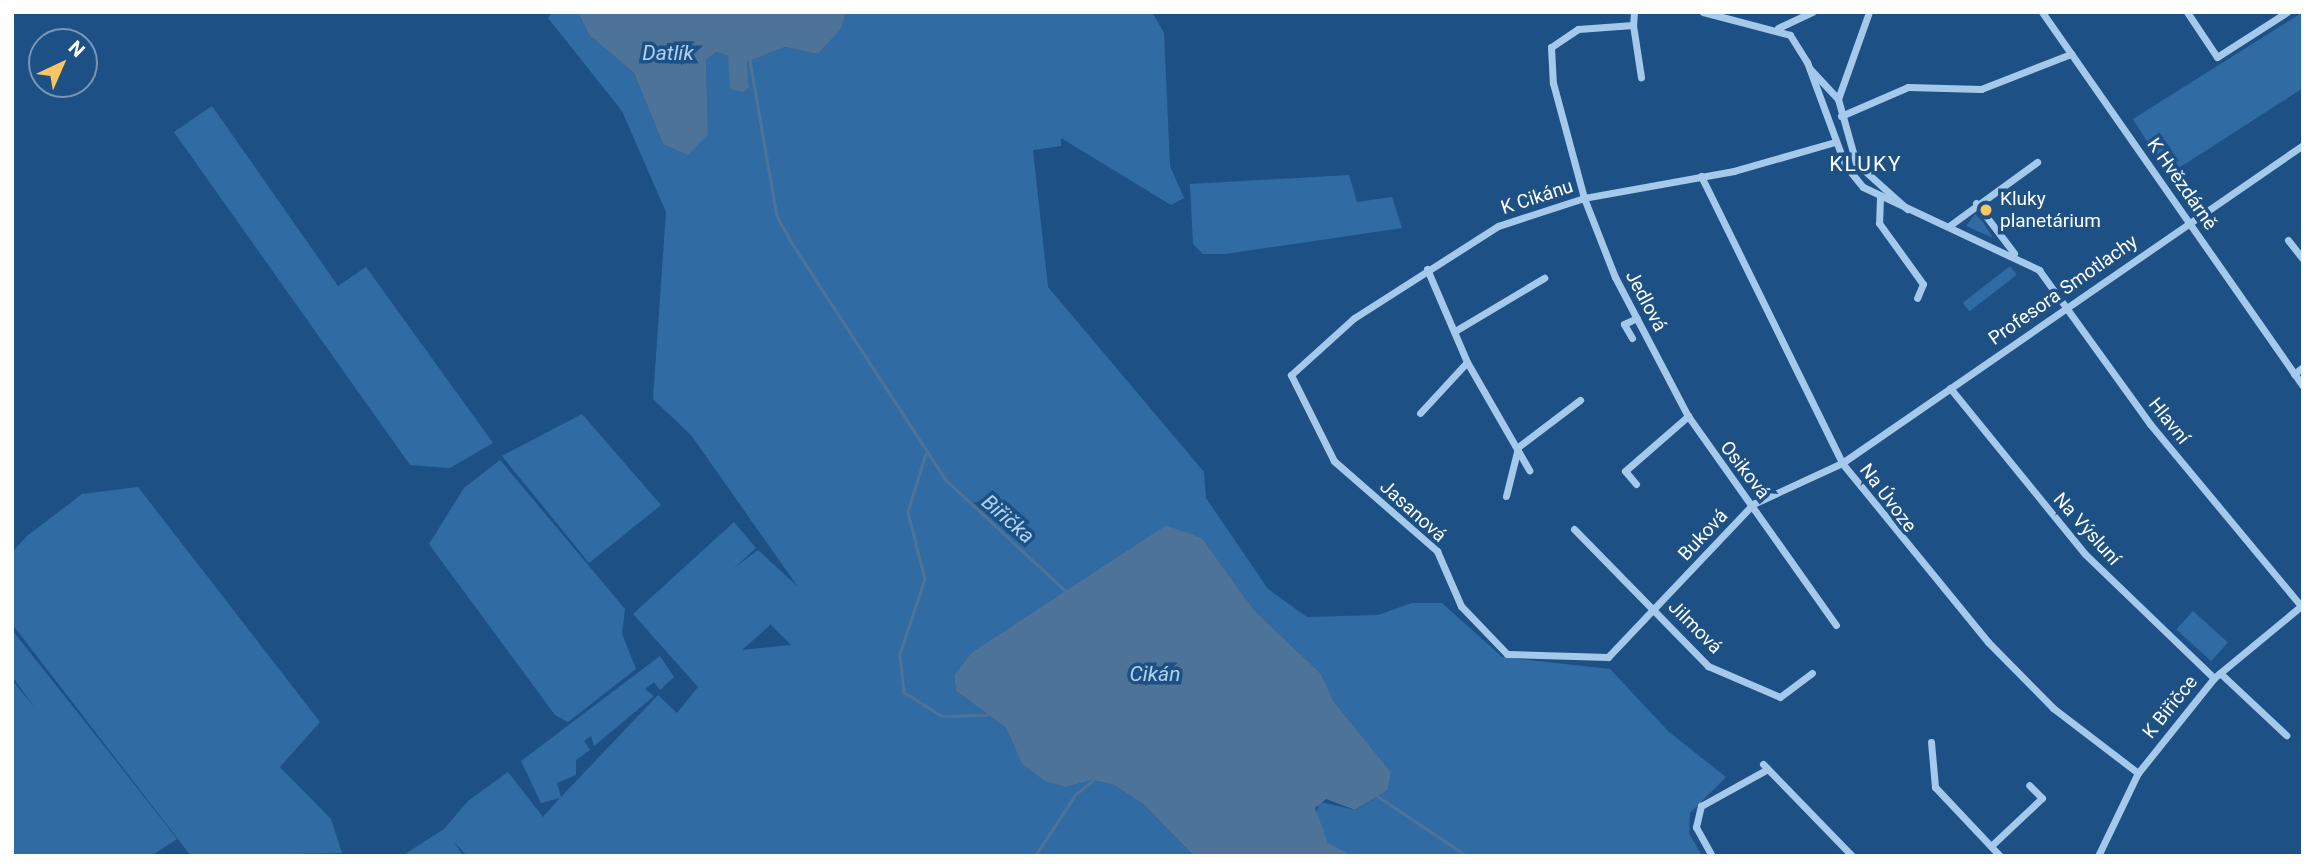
<!DOCTYPE html>
<html>
<head>
<meta charset="utf-8">
<style>
	body { margin:0 }
	#map { position:relative; width:2315px; height:868px; overflow:hidden; background:#1d5185; font-family:Roboto,sans-serif }
	div>[style] { position:absolute }
	.green>* { inset:0; background:#306ca3; transform-origin:0 0 }
	.water>* { inset:0; background:#4e7399 }
	.stream>* { height:2.5px; margin:-1.25px; padding:0 1.25px; transform-origin:1.25px; border-radius:1.25px; background:#4e7399 }
	.minor>* { height:7px; margin:-3.5px; padding:0 3.5px; transform-origin:3.5px; border-radius:3.5px; background:#a4c9eb }
	.dots>* { width:19px; height:19px; translate:-50% -50%; box-sizing:border-box; border:4px solid #1d5185; border-radius:50% }
	span { translate:-50% -50%; white-space:nowrap; text-align:center; line-height:1.15; -webkit-text-stroke:7px #1d5185; paint-order:stroke }
	.street-label { font-size:19px; color:#fff }
	.poi-label { font-size:19px; color:#fff }
	.left { translate:0 -50%; text-align:left }
	.water-label { font-size:21px; color:#b0d2f2; font-style:italic }
	.neighbourhood-label { font-size:21px; color:#fff; letter-spacing:2px }
	.frame { position:absolute; inset:0; border:14px solid #fff; pointer-events:none }
	.north { position:absolute; left:28px; top:28px; width:70px; height:70px; box-sizing:border-box; background:#1d5185; border:2px solid #7797b6; border-radius:50%; rotate:44deg; font-size:19px; font-weight:700; line-height:28px; text-align:center; color:#fff }
	.north::after { content:''; display:block; margin:auto; width:24px; height:32px; background:#fbc562; clip-path:polygon(50% 0,100% 100%,50% 72%,0 100%) }
</style>
</head>
<body>
<div id="map">
	<div class="green">
		<i style="clip-path:polygon(evenodd,552px 12px,578px 12px,589px 35px,634px 73px,663px 144px,708px 134px,706px 60px,716px 52px,728px 56px,749px 87px,747px 62px,785px 47px,818px 54px,841px 29px,846px 12px,1152px 12px,1164px 33px,1170px 166px,1184px 198px,1171px 205px,1061px 138px,1061px 146px,1033px 150px,1048px 287px,1204px 472px,1206px 498px,1268px 589px,1307px 617px,1378px 615px,1412px 603px,1442px 603px,1502px 657px,1610px 669px,1669px 732px,1726px 777px,1690px 813px,1689px 833px,1702px 856px,1354px 856px,1328px 843px,1314px 818px,1320px 802px,1356px 810px,1388px 790px,1391px 772px,1334px 702px,1321px 674px,1254px 610px,1202px 538px,1166px 525px,972px 652px,954px 675px,956px 691px,1006px 728px,1022px 764px,1066px 787px,1092px 780px,1114px 785px,1143px 804px,1194px 856px,467px 856px,454px 842px,463px 856px,402px 856px,444px 829px,468px 801px,508px 772px,543px 817px,560px 798px,541px 803px,521px 761px,660px 656px,674px 677px,660px 690px,654px 682px,645px 689px,654px 696px,594px 746px,591px 736px,584px 741px,590px 750px,576px 760px,576px 775px,557px 783px,561px 797px,658px 695px,677px 713px,698px 687px,633px 614px,734px 522px,756px 548px,733px 569px,758px 550px,798px 587px,691px 435px,653px 399px,666px 212px,622px 111px,548px 18px,552px 12px,770px 624px,791px 645px,742px 650px,768px 627px,770px 624px)"></i>
		<i style="clip-path:polygon(2303px 12px,2303px 88px,2168px 175px,2133px 119px)"></i>
		<i style="clip-path:polygon(212px 106px,338px 286px,366px 267px,493px 443px,450px 468px,410px 465px,174px 132px)"></i>
		<i style="clip-path:polygon(1349px 175px,1357px 202px,1392px 197px,1402px 228px,1225px 254px,1203px 254px,1193px 244px,1190px 184px)"></i>
		<i style="clip-path:polygon(1975px 214px,1983px 222px,1993px 238px,1966px 226px)"></i>
		<i style="left:2010px;top:266px;width:11px;height:60px;rotate:52deg"></i>
		<i style="clip-path:polygon(582px 414px,661px 505px,589px 563px,502px 456px)"></i>
		<i style="clip-path:polygon(500px 460px,625px 609px,622px 634px,636px 669px,568px 722px,555px 715px,429px 544px,464px 488px)"></i>
		<i style="clip-path:polygon(138px 487px,320px 722px,280px 767px,331px 819px,342px 853px,191px 856px,12px 624px,12px 552px,27px 536px,82px 494px)"></i>
		<i style="left:2193px;top:611px;width:47px;height:25px;rotate:42deg"></i>
		<i style="clip-path:polygon(12px 630px,109px 752px,177px 839px,151px 856px,12px 856px,12px 680px,35px 708px,12px 676px)"></i>
	</div>
	<div class="water">
		<i style="clip-path:polygon(578px 12px,846px 12px,841px 29px,818px 54px,785px 47px,747px 62px,749px 87px,743px 92px,730px 89px,728px 56px,716px 52px,706px 60px,708px 134px,688px 155px,663px 144px,634px 73px,589px 35px)"></i>
		<i style="clip-path:polygon(1166px 525px,1202px 538px,1254px 610px,1321px 674px,1334px 702px,1391px 772px,1388px 790px,1355px 810px,1326px 799px,1315px 808px,1328px 843px,1354px 856px,1194px 856px,1143px 804px,1114px 785px,1092px 780px,1066px 787px,1045px 781px,1022px 764px,1006px 728px,956px 691px,954px 675px,972px 652px)"></i>
	</div>
	<div class="stream">
		<i style="left:750px;top:60px;width:158px;rotate:80.2deg"></i>
		<i style="left:777px;top:216px;width:31px;rotate:61deg"></i>
		<i style="left:792px;top:243px;width:283px;rotate:57deg"></i>
		<i style="left:946px;top:480px;width:165px;rotate:42.8deg"></i>
		<i style="left:926px;top:454px;width:61px;rotate:107.2deg"></i>
		<i style="left:908px;top:512px;width:69px;rotate:75.8deg"></i>
		<i style="left:925px;top:579px;width:79px;rotate:108.4deg"></i>
		<i style="left:900px;top:654px;width:38px;rotate:84deg"></i>
		<i style="left:904px;top:692px;width:45px;rotate:32.3deg"></i>
		<i style="left:942px;top:716px;width:44px;rotate:-1.3deg"></i>
		<i style="left:1376px;top:795px;width:110px;rotate:33.8deg"></i>
		<i style="left:1035px;top:856px;width:73px;rotate:-56.7deg"></i>
		<i style="left:1075px;top:795px;width:25px;rotate:-40deg"></i>
	</div>
	<div class="minor">
		<i style="left:1634px;top:12px;width:13px;rotate:94deg"></i>
		<i style="left:1633px;top:25px;width:55px;rotate:175.8deg"></i>
		<i style="left:1578px;top:29px;width:32px;rotate:146deg"></i>
		<i style="left:1551px;top:47px;width:36px;rotate:87deg"></i>
		<i style="left:1553px;top:83px;width:119px;rotate:74.9deg"></i>
		<i style="left:1584px;top:198px;width:85px;rotate:68.6deg"></i>
		<i style="left:1615px;top:277px;width:157px;rotate:62.3deg"></i>
		<i style="left:1688px;top:416px;width:256px;rotate:54.7deg"></i>
		<i style="left:1703px;top:12px;width:90px;rotate:14.8deg"></i>
		<i style="left:1790px;top:35px;width:32px;rotate:58deg"></i>
		<i style="left:1807px;top:62px;width:110px;rotate:69.7deg"></i>
		<i style="left:1845px;top:165px;width:28px;rotate:51deg"></i>
		<i style="left:1863px;top:187px;width:195px;rotate:25.2deg"></i>
		<i style="left:2039px;top:270px;width:190px;rotate:54.2deg"></i>
		<i style="left:2150px;top:424px;width:239px;rotate:50.3deg"></i>
		<i style="left:2042px;top:12px;width:456px;rotate:55.1deg"></i>
		<i style="left:2187px;top:12px;width:54px;rotate:56.3deg"></i>
		<i style="left:2217px;top:57px;width:83px;rotate:-32.7deg"></i>
		<i style="left:1633px;top:25px;width:53px;rotate:81.3deg"></i>
		<i style="left:1778px;top:28px;width:38px;rotate:-25deg"></i>
		<i style="left:1810px;top:69px;width:41px;rotate:47deg"></i>
		<i style="left:1838px;top:99px;width:66px;rotate:74.3deg"></i>
		<i style="left:1856px;top:163px;width:69px;rotate:42deg"></i>
		<i style="left:1838px;top:99px;width:92px;rotate:-70.4deg"></i>
		<i style="left:1841px;top:116px;width:73px;rotate:-23.4deg"></i>
		<i style="left:1908px;top:87px;width:73px;rotate:1.6deg"></i>
		<i style="left:1981px;top:89px;width:97px;rotate:-21.3deg"></i>
		<i style="left:1835px;top:142px;width:105px;rotate:164deg"></i>
		<i style="left:1734px;top:171px;width:152px;rotate:169.8deg"></i>
		<i style="left:1584px;top:198px;width:90px;rotate:162deg"></i>
		<i style="left:1498px;top:226px;width:171px;rotate:147.4deg"></i>
		<i style="left:1354px;top:318px;width:85px;rotate:137.9deg"></i>
		<i style="left:1291px;top:375px;width:96px;rotate:63.4deg"></i>
		<i style="left:1334px;top:461px;width:137px;rotate:41.1deg"></i>
		<i style="left:1437px;top:551px;width:60px;rotate:66.4deg"></i>
		<i style="left:1461px;top:606px;width:66px;rotate:46.2deg"></i>
		<i style="left:1507px;top:654px;width:101px;rotate:1.7deg"></i>
		<i style="left:1608px;top:657px;width:211px;rotate:-46.5deg"></i>
		<i style="left:1753px;top:504px;width:98px;rotate:-24.7deg"></i>
		<i style="left:1842px;top:463px;width:560px;rotate:-34.6deg"></i>
		<i style="left:1701px;top:176px;width:320px;rotate:63.8deg"></i>
		<i style="left:1842px;top:463px;width:231px;rotate:50.8deg"></i>
		<i style="left:1988px;top:642px;width:93px;rotate:45.4deg"></i>
		<i style="left:2053px;top:708px;width:107px;rotate:37.4deg"></i>
		<i style="left:1880px;top:197px;width:26px;rotate:92deg"></i>
		<i style="left:1879px;top:223px;width:75px;rotate:54.2deg"></i>
		<i style="left:1923px;top:284px;width:15px;rotate:113deg"></i>
		<i style="left:1976px;top:203px;width:63px;rotate:52.8deg"></i>
		<i style="left:1949px;top:226px;width:109px;rotate:-36deg"></i>
		<i style="left:2288px;top:240px;width:24px;rotate:52deg"></i>
		<i style="left:1427px;top:269px;width:101px;rotate:66.7deg"></i>
		<i style="left:1467px;top:362px;width:125px;rotate:60.1deg"></i>
		<i style="left:1455px;top:331px;width:104px;rotate:-30.8deg"></i>
		<i style="left:1632px;top:338px;width:16px;rotate:-120deg"></i>
		<i style="left:1624px;top:324px;width:14px;rotate:-25deg"></i>
		<i style="left:2294px;top:374px;width:11px;rotate:-38deg"></i>
		<i style="left:1950px;top:388px;width:214px;rotate:50.9deg"></i>
		<i style="left:2085px;top:554px;width:179px;rotate:43.9deg"></i>
		<i style="left:1420px;top:413px;width:69px;rotate:-47.3deg"></i>
		<i style="left:1518px;top:447px;width:78px;rotate:-37.2deg"></i>
		<i style="left:1636px;top:484px;width:17px;rotate:-130deg"></i>
		<i style="left:1625px;top:471px;width:84px;rotate:-41.1deg"></i>
		<i style="left:1506px;top:496px;width:49px;rotate:-76deg"></i>
		<i style="left:1574px;top:529px;width:192px;rotate:45.6deg"></i>
		<i style="left:1708px;top:666px;width:78px;rotate:23.3deg"></i>
		<i style="left:1780px;top:697px;width:40px;rotate:-37deg"></i>
		<i style="left:2220px;top:673px;width:91px;rotate:43.2deg"></i>
		<i style="left:1931px;top:742px;width:45px;rotate:84.9deg"></i>
		<i style="left:1935px;top:787px;width:95px;rotate:46.7deg"></i>
		<i style="left:1763px;top:764px;width:128px;rotate:45.9deg"></i>
		<i style="left:1991px;top:846px;width:70px;rotate:-43.3deg"></i>
		<i style="left:2042px;top:798px;width:18px;rotate:-135deg"></i>
		<i style="left:1712px;top:856px;width:33px;rotate:-119deg"></i>
		<i style="left:1696px;top:827px;width:22px;rotate:-77deg"></i>
		<i style="left:1701px;top:806px;width:74px;rotate:-29deg"></i>
		<i style="left:2098px;top:856px;width:92px;rotate:-64.3deg"></i>
		<i style="left:2138px;top:773px;width:122px;rotate:-51.3deg"></i>
		<i style="left:2214px;top:678px;width:113px;rotate:-39.6deg"></i>
	</div>
	<div class="dots">
		<i style="left:1986px;top:210px;background:#fbc562"></i>
	</div>
	<div class="street-label">
		<span style="left:2182px;top:184px;rotate:55deg">K Hvězdárně</span>
		<span style="left:1537px;top:197px;rotate:-18deg">K Cikánu</span>
		<span style="left:2063px;top:290px;rotate:-35deg">Profesora Smotlachy</span>
		<span style="left:1646px;top:301px;rotate:62deg">Jedlová</span>
		<span style="left:2169px;top:421px;rotate:51deg">Hlavní</span>
		<span style="left:1745px;top:470px;rotate:52deg">Osiková</span>
		<span style="left:1888px;top:498px;rotate:53deg">Na Úvoze</span>
		<span style="left:1413px;top:511px;rotate:42deg">Jasanová</span>
		<span style="left:2087px;top:529px;rotate:48deg">Na Výsluní</span>
		<span style="left:1703px;top:535px;rotate:-47deg">Buková</span>
		<span style="left:1695px;top:627px;rotate:45deg">Jilmová</span>
		<span style="left:2170px;top:707px;rotate:-51deg">K Biřičce</span>
	</div>
	<div class="poi-label">
		<span class="left" style="left:2000px;top:210px">Kluky<br>planetárium</span>
	</div>
	<div class="water-label">
		<span style="left:668px;top:53px">Datlík</span>
		<span style="left:1008px;top:519px;rotate:41deg">Biřička</span>
		<span style="left:1155px;top:674px">Cikán</span>
	</div>
	<div class="neighbourhood-label">
		<span style="left:1866px;top:164px">KLUKY</span>
	</div>
	<div class="frame"></div>
	<div class="north">N</div>
</div>
</body>
</html>
